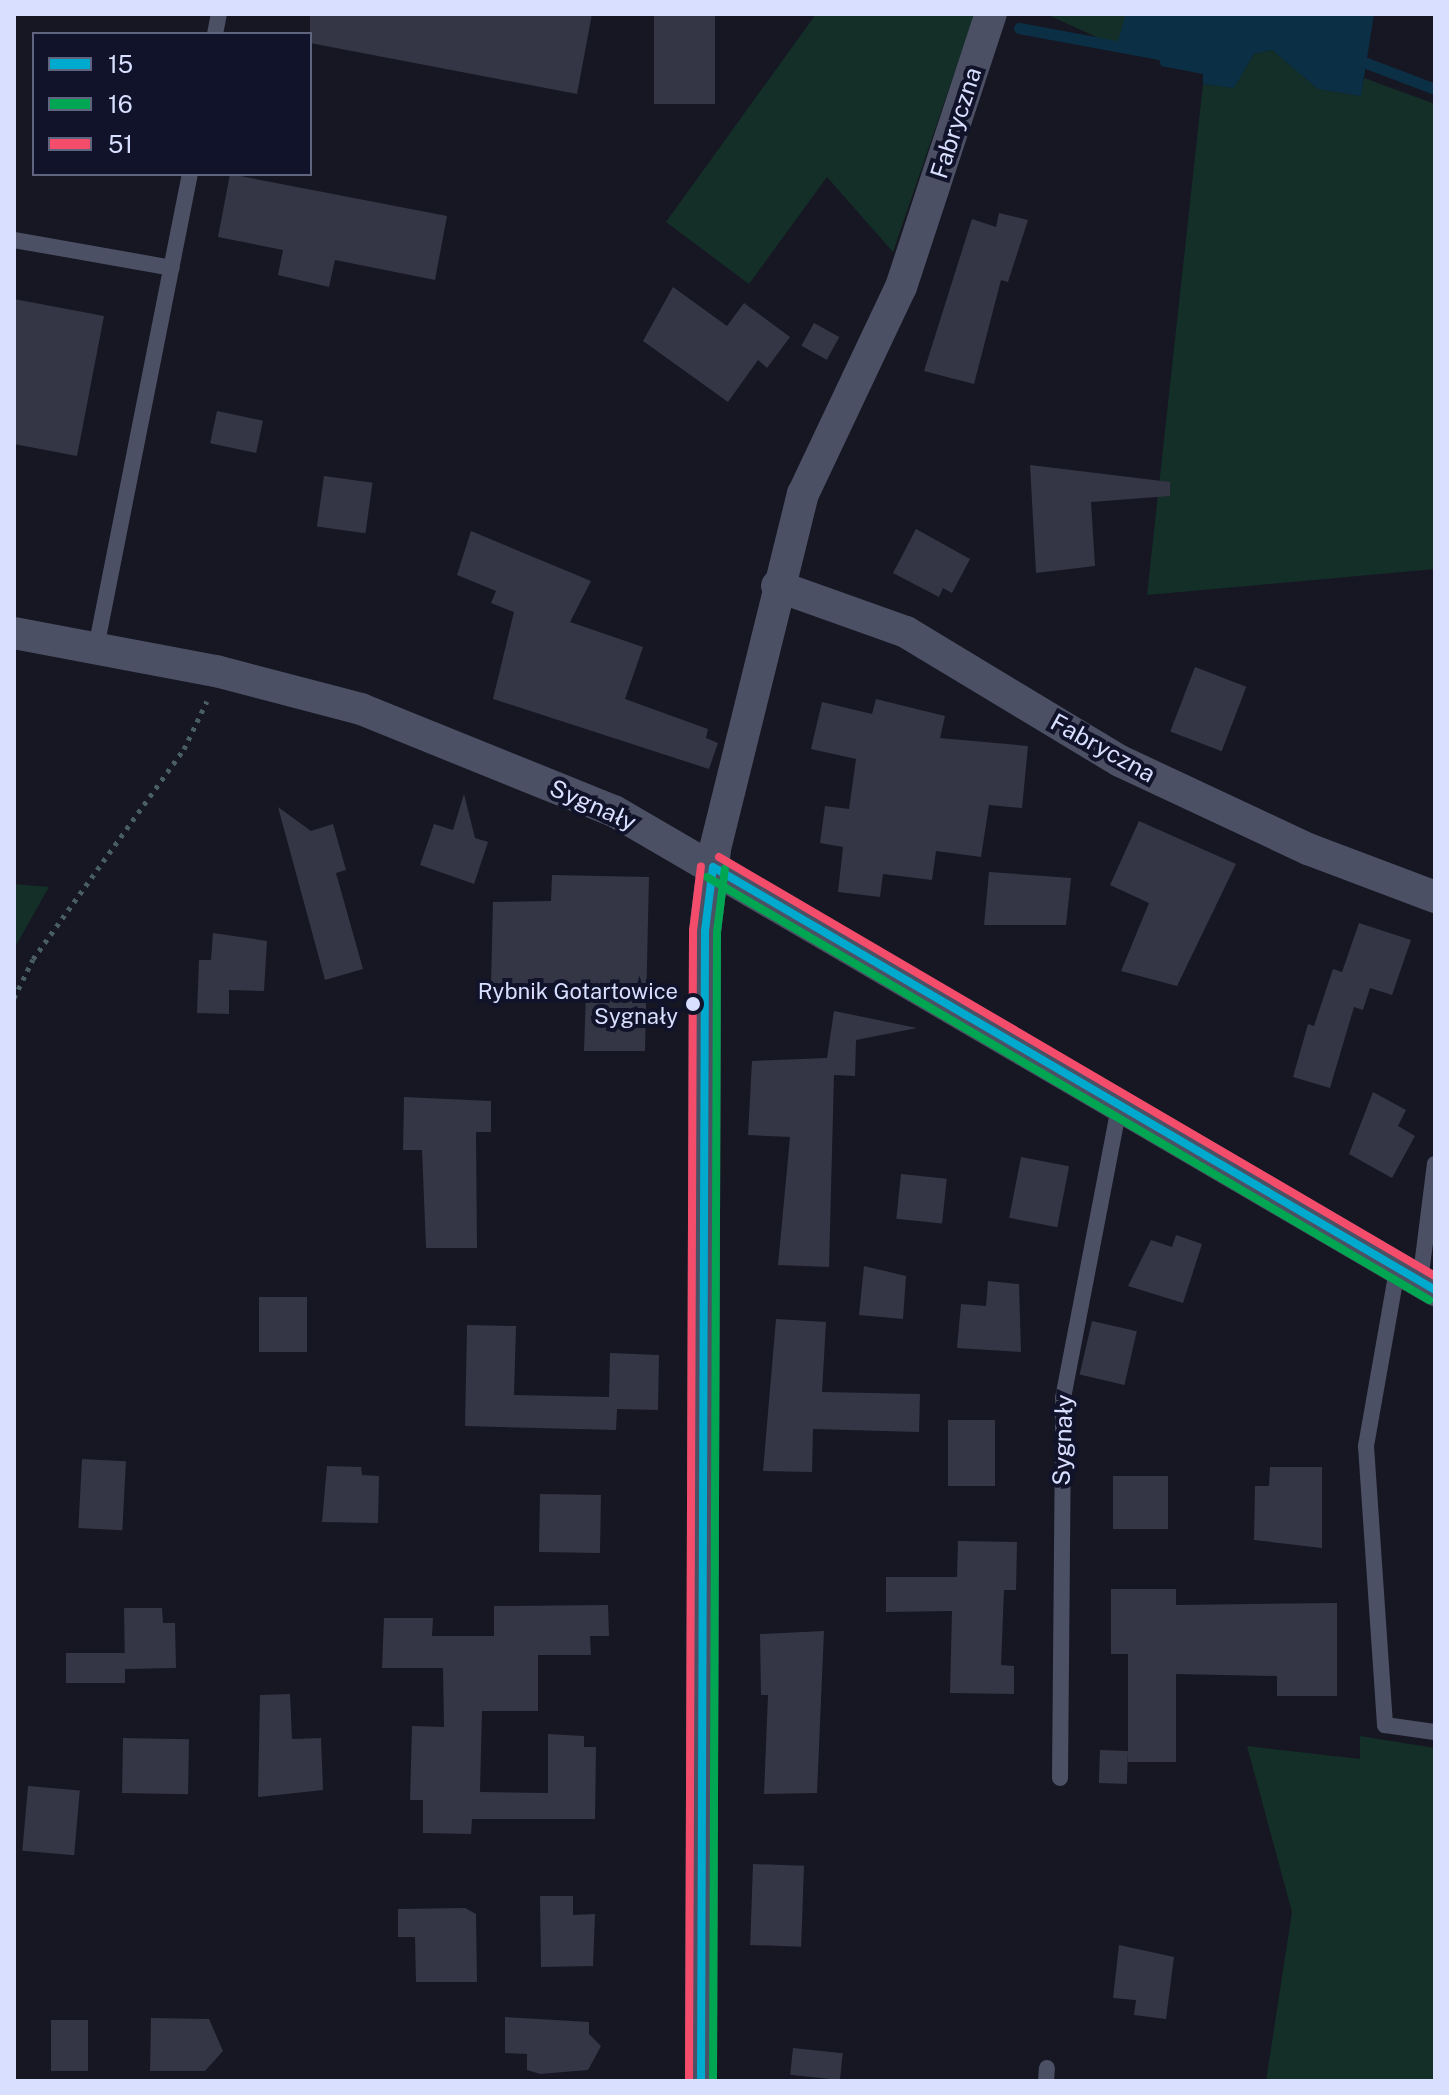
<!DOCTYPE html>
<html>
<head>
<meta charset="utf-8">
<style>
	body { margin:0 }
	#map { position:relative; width:1449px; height:2095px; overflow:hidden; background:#161723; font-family:"Public Sans",sans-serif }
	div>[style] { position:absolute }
	.green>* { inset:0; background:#132f28 }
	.water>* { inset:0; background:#0b3045 }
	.stream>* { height:11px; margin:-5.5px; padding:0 5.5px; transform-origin:5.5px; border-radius:5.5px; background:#0b3045 }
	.building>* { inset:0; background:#343645; transform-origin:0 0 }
	.path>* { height:5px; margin-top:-2.5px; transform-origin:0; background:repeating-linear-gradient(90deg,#485d64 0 4px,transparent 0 10px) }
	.service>* { height:16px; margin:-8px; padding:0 8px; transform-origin:8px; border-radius:8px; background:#4b5064 }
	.minor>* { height:32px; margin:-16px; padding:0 16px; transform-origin:16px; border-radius:16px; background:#4b5064 }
	.bus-1>* { height:8px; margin:-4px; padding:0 4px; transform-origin:4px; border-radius:4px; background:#00a9ce }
	.bus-2>* { height:8px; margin:-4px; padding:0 4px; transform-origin:4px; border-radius:4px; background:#00a651 }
	.bus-3>* { height:8px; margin:-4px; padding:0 4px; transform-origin:4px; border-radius:4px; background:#f44d6c }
	.dots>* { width:22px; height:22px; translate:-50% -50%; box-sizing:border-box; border:4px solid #101329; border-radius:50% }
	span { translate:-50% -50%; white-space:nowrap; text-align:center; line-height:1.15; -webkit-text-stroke:8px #101329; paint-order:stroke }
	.bus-label { font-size:22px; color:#d8dfff }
	.right { translate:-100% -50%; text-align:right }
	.street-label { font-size:24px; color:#d8dfff }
	.frame { position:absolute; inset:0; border:16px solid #d8dfff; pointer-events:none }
	.legend { position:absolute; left:32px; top:32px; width:280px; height:144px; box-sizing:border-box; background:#101329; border:2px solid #60657f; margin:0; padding:10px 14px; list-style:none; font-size:24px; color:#d8dfff }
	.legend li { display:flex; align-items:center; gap:16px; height:40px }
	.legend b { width:40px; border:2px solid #60657f }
</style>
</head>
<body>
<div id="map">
	<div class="green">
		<i style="clip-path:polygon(816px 14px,974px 15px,893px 252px,827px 177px,749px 284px,666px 222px)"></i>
		<i style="clip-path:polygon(1046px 14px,1137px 14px,1132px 36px,1114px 45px)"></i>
		<i style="clip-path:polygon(1272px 50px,1318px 89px,1361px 96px,1364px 78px,1435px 104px,1435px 569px,1147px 595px,1203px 84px,1234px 88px,1254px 54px)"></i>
		<i style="clip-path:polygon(14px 884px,49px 887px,14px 949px)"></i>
		<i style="clip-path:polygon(1360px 1736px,1435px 1748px,1435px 2081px,1266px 2081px,1292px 1912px,1247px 1746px,1360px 1759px)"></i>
	</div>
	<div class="water">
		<i style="clip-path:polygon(1126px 14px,1374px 14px,1361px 96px,1318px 89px,1272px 50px,1254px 54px,1234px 88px,1203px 84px,1203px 74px,1161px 66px,1157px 51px,1118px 41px)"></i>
	</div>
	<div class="stream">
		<i style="left:1019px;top:28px;width:154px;rotate:10.5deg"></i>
		<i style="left:1353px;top:58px;width:88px;rotate:20.7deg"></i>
	</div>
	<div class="building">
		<i style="clip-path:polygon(310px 14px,592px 14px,577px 94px,310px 43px)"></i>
		<i style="left:654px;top:14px;width:61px;height:90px"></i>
		<i style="clip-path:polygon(230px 174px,447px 216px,435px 280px,335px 260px,329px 287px,278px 275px,283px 250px,218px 237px)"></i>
		<i style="clip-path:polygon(999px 213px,1028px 220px,1008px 282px,1001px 280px,974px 384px,924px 371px,972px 219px,996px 227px)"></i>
		<i style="clip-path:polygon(673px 287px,727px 326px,744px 303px,790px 337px,767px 368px,758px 360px,728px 402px,643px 341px)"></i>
		<i style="clip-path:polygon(14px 299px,104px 316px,77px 456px,14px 444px)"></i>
		<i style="left:814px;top:323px;width:29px;height:26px;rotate:29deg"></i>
		<i style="left:217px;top:411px;width:47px;height:33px;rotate:12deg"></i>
		<i style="clip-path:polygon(1030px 465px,1170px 482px,1170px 496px,1091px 502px,1095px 566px,1036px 573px)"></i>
		<i style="left:324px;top:476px;width:49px;height:51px;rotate:8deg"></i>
		<i style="clip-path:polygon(916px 529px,970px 559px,952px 593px,943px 588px,939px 597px,893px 573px)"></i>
		<i style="clip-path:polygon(471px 531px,591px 581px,570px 622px,643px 647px,625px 699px,708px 729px,706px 738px,718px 743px,709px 769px,493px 699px,514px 612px,491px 603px,496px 591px,457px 575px)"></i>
		<i style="left:1195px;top:667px;width:55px;height:69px;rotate:21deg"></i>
		<i style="clip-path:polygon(876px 699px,945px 716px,940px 738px,1028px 746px,1022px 808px,989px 805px,981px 857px,936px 851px,932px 880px,883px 874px,880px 897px,838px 892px,843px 847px,820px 843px,825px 806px,849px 809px,856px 759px,811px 749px,822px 702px,872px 714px)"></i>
		<i style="clip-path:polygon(464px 794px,475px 838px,488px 842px,474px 884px,420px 865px,434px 824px,453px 830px)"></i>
		<i style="clip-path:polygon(278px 807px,311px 831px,333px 824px,346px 870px,336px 873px,363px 969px,325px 980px)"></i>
		<i style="clip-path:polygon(1139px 821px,1236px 864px,1177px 986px,1121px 971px,1149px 903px,1110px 885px)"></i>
		<i style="clip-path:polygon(989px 872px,1071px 878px,1066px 925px,984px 925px)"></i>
		<i style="clip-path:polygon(552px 875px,649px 877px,645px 1051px,584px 1051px,586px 991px,561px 991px,562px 984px,491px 984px,493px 902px,551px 901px)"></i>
		<i style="clip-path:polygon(1359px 923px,1411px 940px,1392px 995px,1370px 988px,1363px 1010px,1354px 1007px,1330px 1088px,1293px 1077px,1308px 1024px,1314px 1026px,1333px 969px,1342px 972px)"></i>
		<i style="clip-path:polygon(213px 933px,267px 941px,264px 991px,229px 990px,229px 1014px,197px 1013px,199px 960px,211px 960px)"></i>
		<i style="clip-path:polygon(834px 1011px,917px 1028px,856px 1040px,855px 1076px,834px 1075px,829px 1267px,778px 1265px,790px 1137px,748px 1135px,752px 1061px,827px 1058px)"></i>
		<i style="clip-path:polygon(1373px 1092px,1406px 1110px,1398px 1126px,1415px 1136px,1392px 1178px,1349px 1154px)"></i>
		<i style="clip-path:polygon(404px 1097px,491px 1101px,491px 1132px,476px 1132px,477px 1248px,426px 1248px,422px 1150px,403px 1150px)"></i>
		<i style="left:1021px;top:1157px;width:49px;height:62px;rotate:11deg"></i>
		<i style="left:901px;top:1174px;width:46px;height:45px;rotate:6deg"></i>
		<i style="clip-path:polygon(1176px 1235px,1202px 1244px,1183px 1303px,1128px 1286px,1151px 1240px,1172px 1247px)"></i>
		<i style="clip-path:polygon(864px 1266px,906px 1276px,903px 1319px,859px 1315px)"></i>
		<i style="clip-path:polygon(988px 1281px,1019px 1284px,1021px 1352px,957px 1348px,961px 1304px,986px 1306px)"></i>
		<i style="left:259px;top:1297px;width:48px;height:55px"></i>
		<i style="clip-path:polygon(776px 1319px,826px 1322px,822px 1392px,920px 1394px,919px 1432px,813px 1429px,812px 1472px,763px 1471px)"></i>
		<i style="left:1092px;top:1321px;width:46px;height:55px;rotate:13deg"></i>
		<i style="clip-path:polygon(467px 1325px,516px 1326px,514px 1395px,609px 1397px,610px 1353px,659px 1355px,658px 1410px,617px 1409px,616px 1430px,465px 1426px)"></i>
		<i style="left:948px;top:1420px;width:47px;height:66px"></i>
		<i style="left:82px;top:1459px;width:44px;height:69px;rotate:3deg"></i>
		<i style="clip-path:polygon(327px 1466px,361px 1467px,362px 1475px,379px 1476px,378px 1523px,322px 1522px)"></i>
		<i style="clip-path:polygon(1270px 1467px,1322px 1467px,1322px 1548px,1254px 1540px,1255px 1486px,1269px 1486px)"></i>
		<i style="left:1113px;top:1476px;width:55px;height:53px"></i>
		<i style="left:540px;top:1494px;width:61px;height:58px;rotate:1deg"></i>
		<i style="clip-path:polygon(958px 1541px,1017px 1542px,1016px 1590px,1004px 1590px,1001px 1665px,1014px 1666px,1014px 1694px,950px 1693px,952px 1611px,886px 1612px,886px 1577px,957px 1577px)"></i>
		<i style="clip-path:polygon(1111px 1589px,1176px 1589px,1176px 1605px,1337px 1603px,1337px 1696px,1277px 1696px,1277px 1676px,1176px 1674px,1176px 1762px,1128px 1762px,1128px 1654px,1111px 1654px)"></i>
		<i style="clip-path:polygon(608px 1605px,609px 1636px,590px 1636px,591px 1655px,538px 1655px,538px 1711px,482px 1711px,480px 1792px,548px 1793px,548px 1734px,584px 1736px,584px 1747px,596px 1747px,595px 1819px,472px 1819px,471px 1834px,423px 1833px,423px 1800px,410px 1800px,412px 1726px,444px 1727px,443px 1668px,382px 1668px,384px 1618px,433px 1618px,432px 1636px,494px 1636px,494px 1606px)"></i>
		<i style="clip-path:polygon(124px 1608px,162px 1608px,163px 1623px,175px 1623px,176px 1668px,125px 1669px)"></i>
		<i style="clip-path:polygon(824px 1631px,817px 1793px,764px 1794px,768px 1695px,761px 1695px,760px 1634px)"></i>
		<i style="left:125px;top:1653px;width:30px;height:59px;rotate:90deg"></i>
		<i style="clip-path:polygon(290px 1694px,292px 1739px,321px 1738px,323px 1790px,258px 1797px,260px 1695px)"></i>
		<i style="left:123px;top:1738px;width:66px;height:55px;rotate:1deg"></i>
		<i style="left:1100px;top:1750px;width:28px;height:33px;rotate:2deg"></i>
		<i style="left:28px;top:1786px;width:52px;height:65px;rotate:5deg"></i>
		<i style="left:753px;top:1864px;width:51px;height:81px;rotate:2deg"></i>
		<i style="clip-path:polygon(540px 1896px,573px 1896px,573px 1915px,595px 1914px,593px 1966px,541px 1967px)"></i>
		<i style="clip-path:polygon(465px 1908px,476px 1914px,477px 1982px,416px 1982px,415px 1937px,398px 1937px,398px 1909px)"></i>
		<i style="clip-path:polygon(1119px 1945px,1174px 1957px,1166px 2019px,1134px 2015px,1136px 2000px,1113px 1998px)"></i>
		<i style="clip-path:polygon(505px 2017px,589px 2022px,589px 2034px,601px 2046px,588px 2070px,540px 2074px,527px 2070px,527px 2054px,505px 2053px)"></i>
		<i style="clip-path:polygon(151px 2018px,209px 2019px,223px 2051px,205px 2071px,150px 2071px)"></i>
		<i style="left:88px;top:2020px;width:51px;height:37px;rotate:90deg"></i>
		<i style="left:793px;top:2048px;width:50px;height:27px;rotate:6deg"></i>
	</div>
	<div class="path">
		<i style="left:14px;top:998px;width:43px;rotate:-64deg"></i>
		<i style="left:33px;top:959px;width:259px;rotate:-54.3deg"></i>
		<i style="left:184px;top:749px;width:53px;rotate:-64.4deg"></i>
	</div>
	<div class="service">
		<i style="left:215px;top:34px;width:20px;rotate:-79deg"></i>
		<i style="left:14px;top:240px;width:160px;rotate:10deg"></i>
		<i style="left:96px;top:648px;width:483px;rotate:-78.8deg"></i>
		<i style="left:1397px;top:1270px;width:179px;rotate:100deg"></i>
		<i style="left:1366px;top:1446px;width:280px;rotate:86.1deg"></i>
		<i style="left:1385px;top:1725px;width:50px;rotate:8deg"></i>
		<i style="left:1420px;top:1282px;width:119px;rotate:-82.8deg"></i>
		<i style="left:1060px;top:1778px;width:380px;rotate:-89.5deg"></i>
		<i style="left:1063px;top:1398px;width:297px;rotate:-79.1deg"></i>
		<i style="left:1046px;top:2081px;width:13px;rotate:-86deg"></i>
	</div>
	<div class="minor">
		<i style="left:777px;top:586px;width:137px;rotate:19.6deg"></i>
		<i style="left:906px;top:632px;width:250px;rotate:31.1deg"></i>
		<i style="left:1120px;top:761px;width:208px;rotate:25.1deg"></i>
		<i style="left:1308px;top:849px;width:136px;rotate:20.7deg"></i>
		<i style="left:14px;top:633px;width:206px;rotate:10.7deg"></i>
		<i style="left:216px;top:671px;width:150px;rotate:14.7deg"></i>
		<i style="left:361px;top:709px;width:273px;rotate:22deg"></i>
		<i style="left:614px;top:811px;width:951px;rotate:30.26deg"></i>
		<i style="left:701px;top:2081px;width:1150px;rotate:-89.8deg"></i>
		<i style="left:705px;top:931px;width:83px;rotate:-83deg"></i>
		<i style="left:715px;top:849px;width:366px;rotate:-76.1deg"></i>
		<i style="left:803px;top:494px;width:229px;rotate:-64.7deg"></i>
		<i style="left:901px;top:287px;width:287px;rotate:-71.8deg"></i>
	</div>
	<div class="bus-1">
		<i style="left:713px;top:867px;width:837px;rotate:30.36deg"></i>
		<i style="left:701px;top:2081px;width:1150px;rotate:-89.8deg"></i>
		<i style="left:705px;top:931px;width:64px;rotate:-82.9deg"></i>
	</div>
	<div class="bus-2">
		<i style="left:707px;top:877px;width:837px;rotate:30.36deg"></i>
		<i style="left:713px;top:2081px;width:1149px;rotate:-89.8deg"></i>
		<i style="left:717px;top:932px;width:64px;rotate:-82.9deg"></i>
	</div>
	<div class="bus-3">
		<i style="left:719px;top:857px;width:830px;rotate:30.34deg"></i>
		<i style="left:689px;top:2081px;width:1150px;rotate:-89.8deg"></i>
		<i style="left:693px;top:931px;width:65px;rotate:-83deg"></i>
	</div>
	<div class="dots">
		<i style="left:693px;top:1004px;background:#d8dfff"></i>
	</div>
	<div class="bus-label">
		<span class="right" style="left:678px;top:1004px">Rybnik Gotartowice<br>Sygnały</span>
	</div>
	<div class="street-label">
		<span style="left:956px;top:123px;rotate:-72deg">Fabryczna</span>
		<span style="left:1103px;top:748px;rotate:29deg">Fabryczna</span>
		<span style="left:593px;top:805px;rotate:24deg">Sygnały</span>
		<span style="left:1063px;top:1440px;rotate:-88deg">Sygnały</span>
	</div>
	<div class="frame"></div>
	<ul class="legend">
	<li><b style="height:10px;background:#00a9ce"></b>15</li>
	<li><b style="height:10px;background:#00a651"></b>16</li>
	<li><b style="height:10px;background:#f44d6c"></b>51</li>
	</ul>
</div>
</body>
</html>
